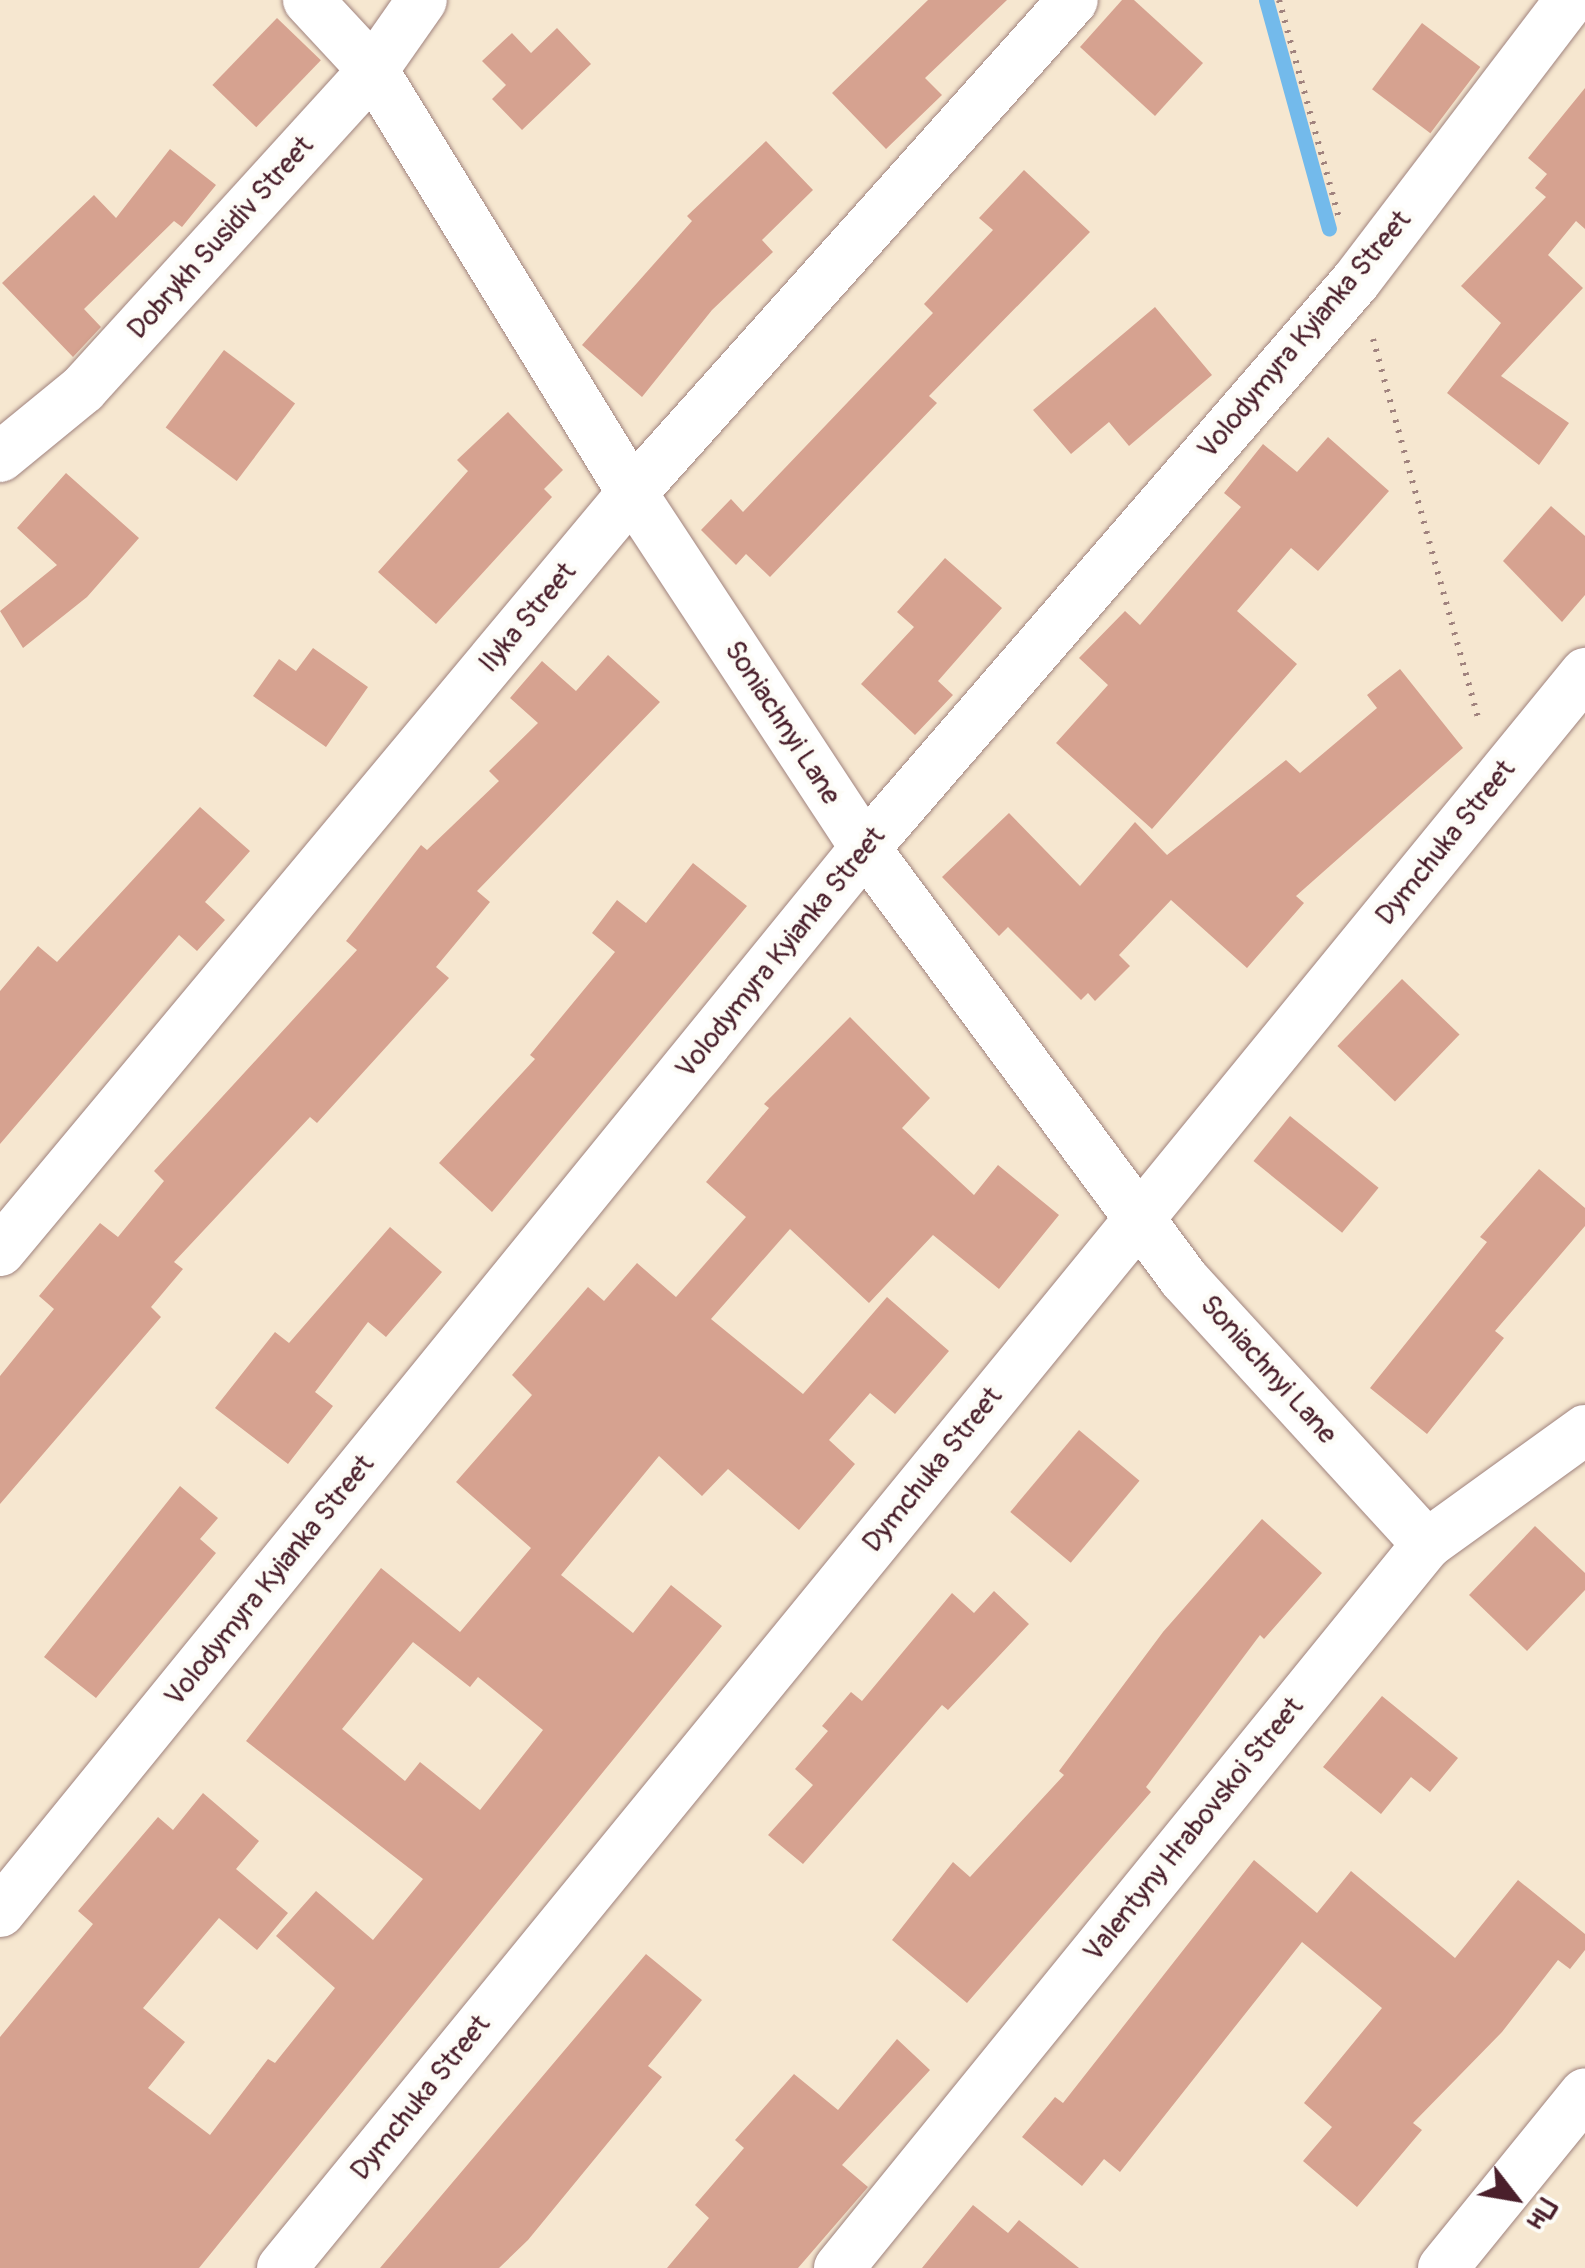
<!DOCTYPE html>
<html>
<head>
<meta charset="utf-8">
<style>
	body { margin:0 }
	#map { position:relative; width:1585px; height:2268px; overflow:hidden; background:#f6e7d0; font-family:Pangolin,sans-serif }
	div>[style] { position:absolute }
	.stream>* { height:15px; margin:-7.5px; padding:0 7.5px; transform-origin:7.5px; border-radius:7.5px; background:#73baeb }
	.building>* { inset:0; background:#d6a290; transform-origin:0 0 }
	.path>* { height:6px; margin-top:-3px; transform-origin:0; background:repeating-linear-gradient(90deg,#a0837e 0 2.5px,transparent 0 10.5px) }
	.roads { filter:drop-shadow(0 0 2px #a0837e) drop-shadow(0 0 2px #a0837e) }
	.minor>* { height:50px; margin:-25px; padding:0 25px; transform-origin:25px; border-radius:25px; background:#fff }
	span { translate:-50% -50%; white-space:nowrap; text-align:center; line-height:1.15; -webkit-text-stroke:9px #fdfcf7; paint-order:stroke }
	.street-label { font-size:28px; color:#4a1f2b }
	.north { position:absolute; left:1465px; top:2148px; width:100px; height:100px; -webkit-text-stroke:8px #fdfcf7; paint-order:stroke; rotate:121deg; font-size:28px; font-weight:700; line-height:40px; text-align:center; color:#4a1f2b }
	.north::after { content:''; display:block; margin:auto; width:35px; height:45px; background:#4a1f2b; clip-path:polygon(50% 0,100% 100%,50% 72%,0 100%) }
</style>
</head>
<body>
<div id="map">
	<div class="stream">
		<i style="left:1266px;top:0;width:237px;rotate:74.6deg"></i>
	</div>
	<div class="building">
		<i style="clip-path:polygon(928px 0,1007px 0,925px 78px,942px 95px,886px 149px,832px 93px)"></i>
		<i style="clip-path:polygon(1122px 0,1134px 0,1203px 63px,1155px 116px,1080px 47px)"></i>
		<i style="left:277px;top:18px;width:61px;height:93px;rotate:44deg"></i>
		<i style="left:1422px;top:23px;width:73px;height:83px;rotate:37deg"></i>
		<i style="clip-path:polygon(557px 28px,591px 64px,522px 130px,492px 99px,506px 85px,482px 61px,512px 33px,531px 53px)"></i>
		<i style="clip-path:polygon(1585px 88px,1585px 229px,1576px 221px,1548px 255px,1583px 288px,1501px 376px,1569px 423px,1539px 465px,1447px 393px,1501px 323px,1461px 286px,1546px 197px,1535px 188px,1547px 174px,1528px 158px)"></i>
		<i style="clip-path:polygon(766px 141px,813px 190px,762px 240px,773px 252px,712px 310px,642px 397px,582px 345px,692px 221px,687px 216px)"></i>
		<i style="clip-path:polygon(170px 149px,216px 185px,182px 227px,174px 221px,84px 309px,101px 327px,73px 357px,2px 283px,94px 195px,116px 218px)"></i>
		<i style="clip-path:polygon(1024px 170px,1090px 232px,929px 396px,937px 403px,770px 577px,746px 554px,736px 565px,701px 530px,731px 499px,743px 512px,933px 313px,924px 304px,993px 230px,979px 218px)"></i>
		<i style="clip-path:polygon(1155px 307px,1212px 375px,1129px 446px,1109px 422px,1071px 454px,1033px 410px)"></i>
		<i style="left:224px;top:350px;width:89px;height:97px;rotate:37deg"></i>
		<i style="clip-path:polygon(508px 412px,563px 470px,544px 489px,552px 497px,436px 624px,378px 572px,468px 471px,457px 460px)"></i>
		<i style="clip-path:polygon(1328px 437px,1389px 491px,1318px 571px,1291px 548px,1237px 611px,1297px 664px,1152px 829px,1056px 743px,1108px 685px,1079px 658px,1125px 611px,1140px 625px,1241px 507px,1224px 493px,1263px 444px,1297px 472px)"></i>
		<i style="clip-path:polygon(66px 473px,139px 538px,87px 597px,23px 648px,0 611px,57px 565px,17px 528px)"></i>
		<i style="clip-path:polygon(1551px 506px,1585px 536px,1585px 595px,1562px 622px,1503px 561px)"></i>
		<i style="clip-path:polygon(945px 558px,1002px 608px,938px 681px,953px 695px,915px 735px,861px 684px,914px 627px,897px 612px)"></i>
		<i style="clip-path:polygon(313px 648px,368px 687px,326px 747px,253px 696px,279px 659px,296px 671px)"></i>
		<i style="clip-path:polygon(608px 655px,660px 702px,477px 891px,490px 902px,436px 967px,449px 978px,317px 1123px,310px 1117px,174px 1262px,183px 1269px,151px 1307px,161px 1317px,0 1504px,0 1376px,54px 1309px,39px 1296px,100px 1223px,118px 1237px,164px 1181px,154px 1171px,357px 950px,346px 941px,421px 845px,427px 850px,499px 781px,489px 771px,538px 723px,510px 698px,542px 661px,576px 691px)"></i>
		<i style="clip-path:polygon(1400px 669px,1463px 748px,1296px 896px,1304px 903px,1247px 968px,1171px 900px,1119px 955px,1130px 966px,1095px 1001px,1088px 993px,1081px 1000px,1008px 927px,999px 936px,942px 877px,1009px 813px,1080px 886px,1135px 822px,1167px 855px,1286px 760px,1300px 773px,1377px 708px,1367px 695px)"></i>
		<i style="clip-path:polygon(200px 807px,250px 851px,205px 902px,225px 920px,197px 951px,179px 935px,0 1144px,0 991px,38px 946px,57px 962px)"></i>
		<i style="clip-path:polygon(693px 863px,747px 906px,492px 1212px,439px 1163px,535px 1059px,530px 1055px,615px 952px,592px 933px,617px 900px,646px 923px)"></i>
		<i style="left:1402px;top:979px;width:80px;height:93px;rotate:44deg"></i>
		<i style="clip-path:polygon(evenodd,850px 1017px,930px 1098px,902px 1128px,974px 1195px,998px 1165px,1059px 1215px,999px 1289px,933px 1235px,869px 1303px,790px 1229px,711px 1319px,803px 1394px,887px 1297px,949px 1351px,895px 1414px,870px 1393px,829px 1440px,855px 1464px,799px 1530px,728px 1469px,702px 1496px,659px 1456px,561px 1575px,633px 1633px,671px 1585px,722px 1626px,199px 2268px,0 2268px,0 2037px,93px 1924px,78px 1911px,158px 1817px,173px 1830px,203px 1793px,259px 1841px,236px 1869px,288px 1913px,257px 1950px,219px 1918px,143px 2008px,185px 2042px,148px 2088px,210px 2135px,268px 2059px,275px 2063px,335px 1988px,276px 1936px,316px 1891px,373px 1940px,423px 1879px,246px 1741px,381px 1568px,460px 1632px,531px 1548px,456px 1482px,532px 1395px,512px 1375px,588px 1287px,604px 1301px,637px 1263px,676px 1297px,746px 1217px,706px 1182px,769px 1108px,764px 1104px,850px 1017px,413px 1642px,470px 1687px,478px 1677px,543px 1730px,480px 1810px,420px 1762px,405px 1781px,342px 1729px,413px 1642px)"></i>
		<i style="left:1290px;top:1116px;width:114px;height:58px;rotate:39deg"></i>
		<i style="clip-path:polygon(1539px 1169px,1585px 1208px,1585px 1226px,1495px 1331px,1504px 1338px,1427px 1434px,1370px 1388px,1487px 1242px,1480px 1237px)"></i>
		<i style="clip-path:polygon(390px 1227px,442px 1272px,386px 1337px,368px 1322px,315px 1392px,333px 1406px,288px 1464px,215px 1408px,275px 1332px,289px 1343px)"></i>
		<i style="left:1079px;top:1430px;width:79px;height:107px;rotate:40deg"></i>
		<i style="clip-path:polygon(180px 1486px,218px 1518px,200px 1539px,216px 1553px,96px 1698px,44px 1657px)"></i>
		<i style="clip-path:polygon(1262px 1519px,1322px 1573px,1264px 1639px,1260px 1635px,1146px 1787px,1151px 1792px,967px 2003px,892px 1940px,953px 1862px,970px 1877px,1064px 1775px,1059px 1771px,1163px 1632px)"></i>
		<i style="clip-path:polygon(1535px 1526px,1585px 1573px,1585px 1590px,1527px 1651px,1469px 1595px)"></i>
		<i style="clip-path:polygon(994px 1591px,1029px 1624px,948px 1710px,942px 1705px,803px 1864px,768px 1835px,813px 1785px,795px 1769px,828px 1731px,822px 1726px,851px 1692px,862px 1701px,952px 1593px,974px 1613px)"></i>
		<i style="clip-path:polygon(1382px 1696px,1458px 1758px,1430px 1792px,1411px 1777px,1381px 1814px,1323px 1767px)"></i>
		<i style="clip-path:polygon(1254px 1860px,1317px 1913px,1351px 1871px,1455px 1958px,1518px 1880px,1585px 1934px,1585px 1950px,1570px 1969px,1558px 1960px,1502px 2032px,1413px 2123px,1422px 2130px,1357px 2207px,1303px 2161px,1332px 2127px,1304px 2103px,1382px 2008px,1302px 1942px,1120px 2172px,1104px 2159px,1082px 2186px,1022px 2137px,1055px 2097px,1063px 2103px)"></i>
		<i style="clip-path:polygon(646px 1954px,702px 2000px,648px 2066px,662px 2077px,528px 2240px,499px 2268px,380px 2268px)"></i>
		<i style="clip-path:polygon(897px 2039px,930px 2070px,842px 2165px,868px 2187px,798px 2268px,667px 2268px,709px 2218px,695px 2205px,744px 2148px,735px 2140px,794px 2074px,838px 2110px)"></i>
		<i style="clip-path:polygon(973px 2205px,1008px 2233px,1019px 2220px,1079px 2268px,922px 2268px)"></i>
	</div>
	<div class="path">
		<i style="left:1279px;top:0;width:229px;rotate:74.6deg"></i>
		<i style="left:1373px;top:339px;width:397px;rotate:74.5deg"></i>
	</div>
	<div class="roads">
		<div class="minor">
			<i style="left:308px;top:0;width:96px;rotate:47.1deg"></i>
			<i style="left:373px;top:70px;width:496px;rotate:58.5deg"></i>
			<i style="left:632px;top:493px;width:425px;rotate:56.7deg"></i>
			<i style="left:865px;top:848px;width:536px;rotate:53.49deg"></i>
			<i style="left:1184px;top:1279px;width:360px;rotate:47.5deg"></i>
			<i style="left:0;top:457px;width:107px;rotate:-39.3deg"></i>
			<i style="left:83px;top:389px;width:431px;rotate:-47.7deg"></i>
			<i style="left:373px;top:70px;width:85px;rotate:-55deg"></i>
			<i style="left:0;top:1251px;width:987px;rotate:-50.18deg"></i>
			<i style="left:632px;top:493px;width:661px;rotate:-48.19deg"></i>
			<i style="left:0;top:1912px;width:1371px;rotate:-50.89deg"></i>
			<i style="left:865px;top:848px;width:750px;rotate:-49.11deg"></i>
			<i style="left:1356px;top:281px;width:353px;rotate:-52.7deg"></i>
			<i style="left:282px;top:2268px;width:2060px;rotate:-50.75deg"></i>
			<i style="left:839px;top:2268px;width:933px;rotate:-50.92deg"></i>
			<i style="left:1427px;top:1544px;width:195px;rotate:-35.8deg"></i>
			<i style="left:1443px;top:2268px;width:225px;rotate:-50.9deg"></i>
		</div>
	</div>
	<div class="street-label">
		<span style="left:221px;top:238px;rotate:-48deg">Dobrykh Susidiv Street</span>
		<span style="left:1305px;top:335px;rotate:-50deg">Volodymyra Kyianka Street</span>
		<span style="left:528px;top:618px;rotate:-50deg">Ilyka Street</span>
		<span style="left:782px;top:723px;rotate:57deg">Soniachnyi Lane</span>
		<span style="left:1446px;top:843px;rotate:-51deg">Dymchuka Street</span>
		<span style="left:781px;top:953px;rotate:-51deg">Volodymyra Kyianka Street</span>
		<span style="left:1268px;top:1370px;rotate:48deg">Soniachnyi Lane</span>
		<span style="left:933px;top:1470px;rotate:-51deg">Dymchuka Street</span>
		<span style="left:270px;top:1581px;rotate:-51deg">Volodymyra Kyianka Street</span>
		<span style="left:1194px;top:1830px;rotate:-51deg">Valentyny Hrabovskoi Street</span>
		<span style="left:421px;top:2098px;rotate:-51deg">Dymchuka Street</span>
	</div>
	<div class="north">Пн</div>
</div>
</body>
</html>
